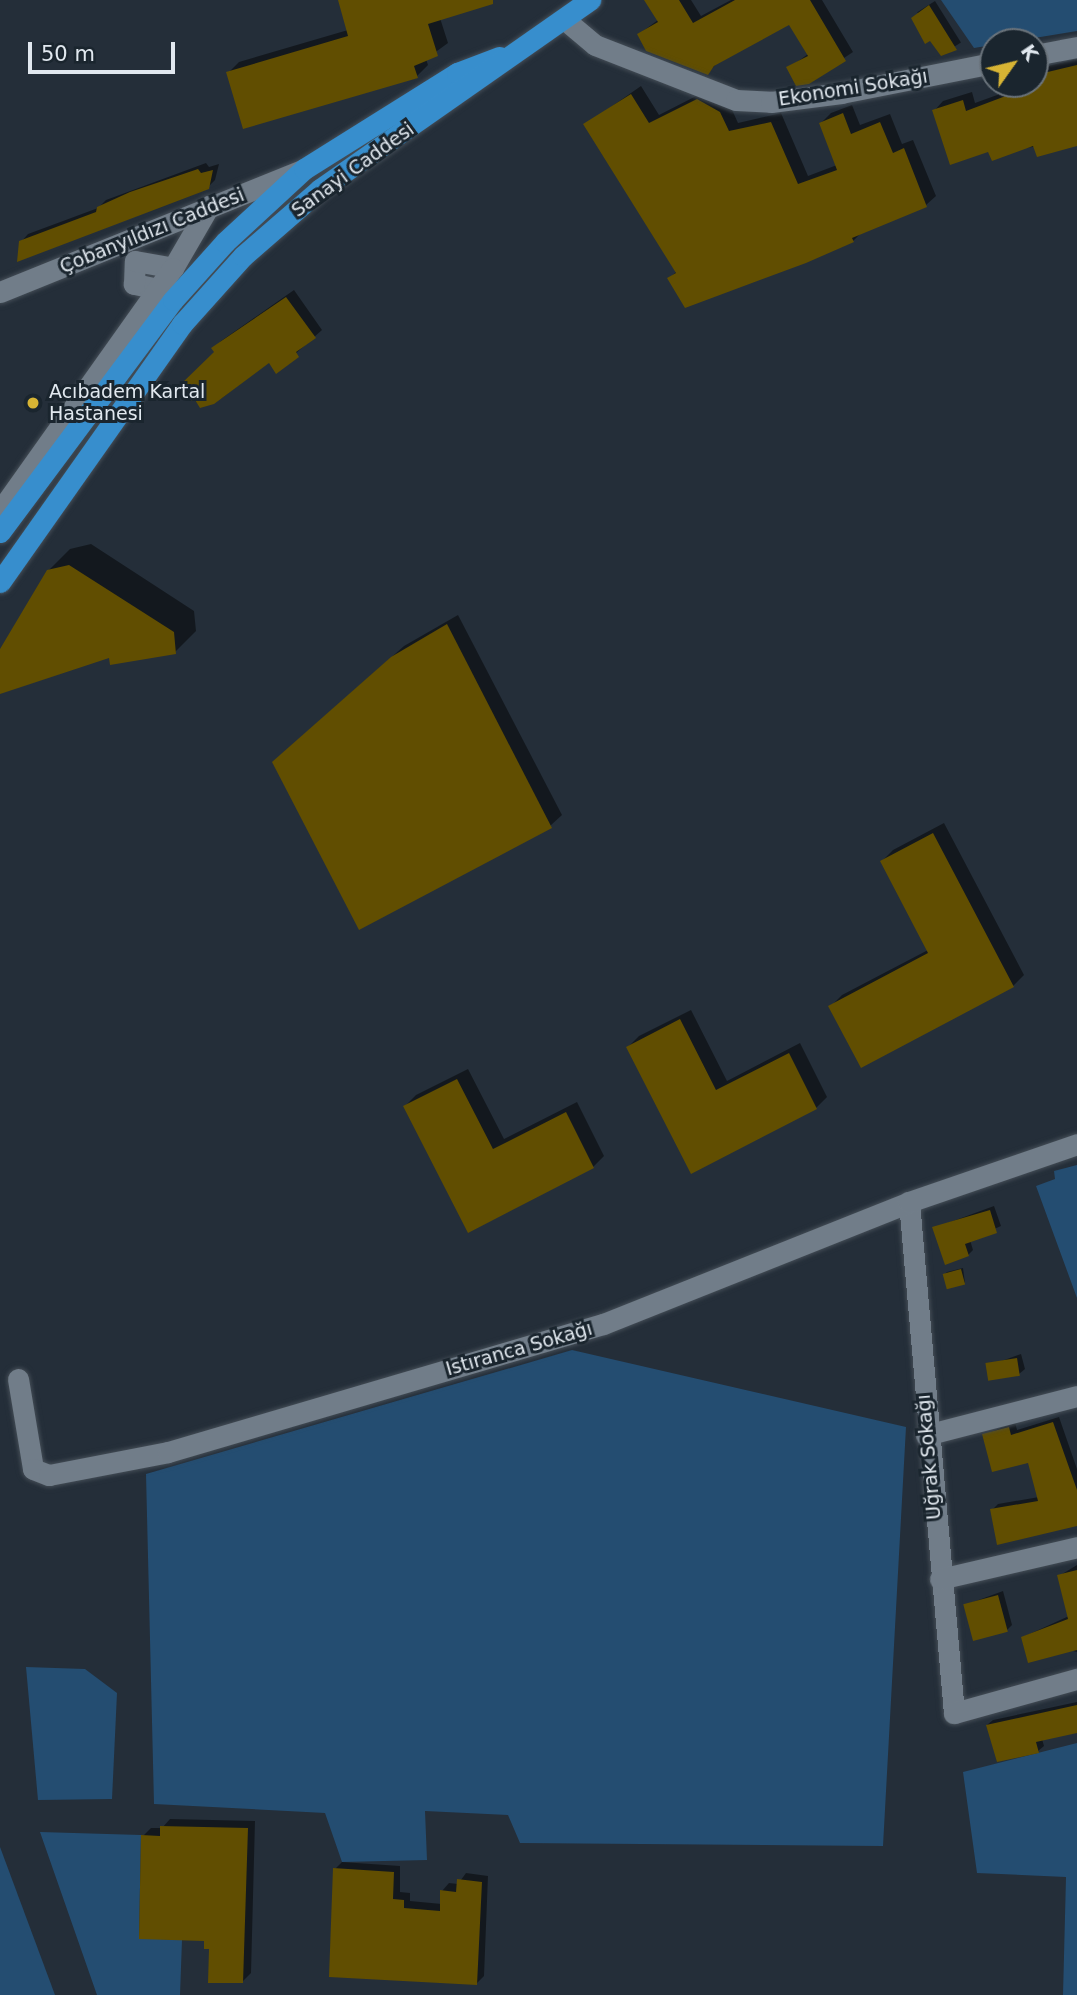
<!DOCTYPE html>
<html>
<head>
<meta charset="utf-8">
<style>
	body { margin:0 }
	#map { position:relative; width:1077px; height:1995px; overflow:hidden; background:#242e39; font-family:"DejaVu Sans",sans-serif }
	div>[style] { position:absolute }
	.green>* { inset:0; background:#244d71 }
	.shadow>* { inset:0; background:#0007; transform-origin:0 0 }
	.building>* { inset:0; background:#614e01; transform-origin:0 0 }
	.roads { filter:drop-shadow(0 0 2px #444d56) drop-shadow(0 0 2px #444d56) }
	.minor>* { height:21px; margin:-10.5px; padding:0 10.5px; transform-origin:10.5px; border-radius:10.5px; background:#717d89 }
	.primary>* { height:21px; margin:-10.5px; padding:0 10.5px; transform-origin:10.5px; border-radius:10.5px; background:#378ecd }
	.dots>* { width:19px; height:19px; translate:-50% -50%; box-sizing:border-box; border:4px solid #1a252e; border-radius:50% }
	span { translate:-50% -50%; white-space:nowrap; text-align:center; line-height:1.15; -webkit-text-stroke:6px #1a252e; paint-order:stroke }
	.street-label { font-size:19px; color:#e1e8ef }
	.poi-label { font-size:19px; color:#e1e8ef }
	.left { translate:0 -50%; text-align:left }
	.north { position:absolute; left:979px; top:28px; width:70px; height:70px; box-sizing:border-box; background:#1a252e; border:2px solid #6a737b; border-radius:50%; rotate:56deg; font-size:19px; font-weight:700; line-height:28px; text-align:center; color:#e1e8ef }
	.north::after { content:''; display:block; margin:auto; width:24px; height:32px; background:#d7b434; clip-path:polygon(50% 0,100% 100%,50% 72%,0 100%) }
	.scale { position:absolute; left:28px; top:42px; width:147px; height:32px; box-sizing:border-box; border:4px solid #e1e8ef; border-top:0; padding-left:9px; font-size:21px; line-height:24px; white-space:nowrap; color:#e1e8ef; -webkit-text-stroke:5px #1a252e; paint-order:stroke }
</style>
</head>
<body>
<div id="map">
	<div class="green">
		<i style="clip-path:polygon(941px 0,1077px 0,1077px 31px,974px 48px)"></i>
		<i style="clip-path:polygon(1077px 1165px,1077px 1298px,1036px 1186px,1055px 1179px,1054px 1171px)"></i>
		<i style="clip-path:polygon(572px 1350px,906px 1427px,883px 1846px,520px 1843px,508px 1815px,425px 1811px,427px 1860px,342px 1862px,325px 1813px,154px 1804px,146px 1474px)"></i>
		<i style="clip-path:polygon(26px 1667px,85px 1669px,117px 1693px,112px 1799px,38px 1800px)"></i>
		<i style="clip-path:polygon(1077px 1743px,1077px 1995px,1063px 1995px,1066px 1877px,977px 1873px,963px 1772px)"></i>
		<i style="clip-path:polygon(40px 1832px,141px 1835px,139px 1938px,182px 1940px,180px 1995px,97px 1995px)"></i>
		<i style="clip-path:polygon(0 1847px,55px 1995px,0 1995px)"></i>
	</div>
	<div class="shadow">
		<i style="clip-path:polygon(339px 0,477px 0,440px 18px,448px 43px,426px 59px,428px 65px,417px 76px,228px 73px,239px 62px,348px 30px)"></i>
		<i style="clip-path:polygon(650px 0,691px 0,701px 16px,731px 0,822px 0,853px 52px,808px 82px,789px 68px,808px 54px,790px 23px,718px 62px,708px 73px,639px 34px,658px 20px)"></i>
		<i style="left:935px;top:1px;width:49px;height:21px;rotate:58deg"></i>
		<i style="clip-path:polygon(1077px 59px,1077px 144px,989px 150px,934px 111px,943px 101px,972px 92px,975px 103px,1011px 90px,1009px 84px,1035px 84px,1035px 69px)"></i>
		<i style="clip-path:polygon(641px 86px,659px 115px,708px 90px,729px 103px,738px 123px,781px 113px,808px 176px,837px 165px,821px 123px,831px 113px,852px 105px,860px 125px,890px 114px,902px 144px,913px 140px,936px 196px,926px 205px,863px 231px,853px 241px,669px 279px,677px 271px,585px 125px)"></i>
		<i style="clip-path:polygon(206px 163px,209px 167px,219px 164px,215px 180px,208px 187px,21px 242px,28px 234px,98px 208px,106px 200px)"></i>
		<i style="clip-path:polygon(294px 290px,322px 330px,276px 371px,269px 361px,222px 398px,200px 406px,182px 386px,216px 352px,214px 349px,221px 341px)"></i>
		<i style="clip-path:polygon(91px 544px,194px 611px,196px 631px,175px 652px,110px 656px,0 692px,0 653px,48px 571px,70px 549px)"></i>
		<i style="clip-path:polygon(458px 615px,562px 815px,550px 826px,285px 752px,404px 646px)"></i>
		<i style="clip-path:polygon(944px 823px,1024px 975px,1013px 986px,831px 1006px,842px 995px,928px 950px,882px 861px,893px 850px)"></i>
		<i style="clip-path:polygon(691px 1010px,727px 1081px,800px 1043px,827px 1097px,816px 1108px,692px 1171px,628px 1047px,639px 1036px)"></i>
		<i style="clip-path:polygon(468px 1069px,504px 1139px,577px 1102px,604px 1156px,593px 1167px,469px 1230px,405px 1106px,416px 1095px)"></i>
		<i style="clip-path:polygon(994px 1206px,1001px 1226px,970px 1240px,973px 1250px,968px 1255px,934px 1228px)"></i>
		<i style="clip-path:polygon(963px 1268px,965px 1283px,945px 1274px,947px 1272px)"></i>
		<i style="clip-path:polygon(1021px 1354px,1025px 1369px,1019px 1374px,988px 1366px)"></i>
		<i style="clip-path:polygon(1059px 1417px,1077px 1469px,1077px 1522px,992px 1510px,998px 1504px,1039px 1497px,1030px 1461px,984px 1435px,1015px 1422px,1017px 1430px)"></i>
		<i style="clip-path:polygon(1077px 1565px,1077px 1652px,1023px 1637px,1069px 1616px,1059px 1576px)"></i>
		<i style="clip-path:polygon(1003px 1591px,1012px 1625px,1007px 1630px,965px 1605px)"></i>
		<i style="clip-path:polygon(1077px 1702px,1077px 1731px,1042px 1739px,1044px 1746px,1038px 1751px,987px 1725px,993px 1720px)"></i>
		<i style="clip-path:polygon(170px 1819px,255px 1821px,251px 1973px,243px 1981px,211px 1947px,143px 1836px,151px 1828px,162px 1828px)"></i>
		<i style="clip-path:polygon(342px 1862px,400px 1866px,400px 1892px,410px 1893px,410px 1901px,442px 1904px,442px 1891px,449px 1883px,458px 1884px,466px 1873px,488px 1876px,484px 1976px,477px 1983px,335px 1869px)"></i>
	</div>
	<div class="building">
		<i style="clip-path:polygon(338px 0,493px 0,493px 4px,428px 24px,438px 56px,414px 66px,418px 78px,243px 129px,226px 72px,348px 36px)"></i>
		<i style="clip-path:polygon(644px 0,679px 0,693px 23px,735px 0,810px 0,846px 61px,809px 84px,796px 86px,786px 67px,808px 56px,789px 25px,714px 66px,708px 75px,646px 51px,637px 34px,658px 22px)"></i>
		<i style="clip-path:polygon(929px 5px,957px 50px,941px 56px,930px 41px,925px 44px,911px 18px)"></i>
		<i style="clip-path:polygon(1077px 65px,1077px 146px,1037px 157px,1033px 146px,992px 161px,988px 152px,950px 165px,932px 110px,963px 100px,966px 111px,1011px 94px,1007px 84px,1035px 84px,1035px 75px)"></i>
		<i style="clip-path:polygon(631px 94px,649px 123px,697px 99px,720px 112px,729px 131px,771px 122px,798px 184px,837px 170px,819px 123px,843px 113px,851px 134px,880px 122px,893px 153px,904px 148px,927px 207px,852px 238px,854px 242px,806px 263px,685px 308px,667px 278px,676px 273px,583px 124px)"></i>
		<i style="clip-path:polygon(198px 169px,201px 173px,213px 170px,209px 189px,17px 262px,19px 241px,96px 212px,97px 207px,130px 192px)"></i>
		<i style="clip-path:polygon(286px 297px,316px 338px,296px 352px,299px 357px,276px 374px,269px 363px,214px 404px,200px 408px,195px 400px,189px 401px,179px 386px,214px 352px,211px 348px)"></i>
		<i style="clip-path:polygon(69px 565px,174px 632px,176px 654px,110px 665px,109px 658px,0 694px,0 649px,47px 570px)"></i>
		<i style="clip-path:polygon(447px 624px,552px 828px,359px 930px,272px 762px,391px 657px)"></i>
		<i style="clip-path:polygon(933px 833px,1014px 987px,861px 1068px,828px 1006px,928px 953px,880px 861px)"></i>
		<i style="clip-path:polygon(680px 1019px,716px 1090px,789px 1053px,817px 1109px,691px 1174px,626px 1047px)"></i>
		<i style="clip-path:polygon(457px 1079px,493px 1149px,566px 1112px,594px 1168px,468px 1233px,403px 1106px)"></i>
		<i style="clip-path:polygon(990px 1210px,997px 1233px,965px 1244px,969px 1256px,945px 1265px,932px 1227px)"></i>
		<i style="left:961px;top:1269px;width:16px;height:19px;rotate:75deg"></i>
		<i style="left:1017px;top:1358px;width:18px;height:32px;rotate:81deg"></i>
		<i style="clip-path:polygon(1053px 1422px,1077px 1490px,1077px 1526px,997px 1545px,990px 1509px,1038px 1501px,1028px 1463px,992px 1472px,982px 1434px,1009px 1427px,1011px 1435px)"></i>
		<i style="clip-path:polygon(1077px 1570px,1077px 1650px,1028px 1663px,1021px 1637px,1068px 1619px,1057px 1575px)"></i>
		<i style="left:998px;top:1595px;width:38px;height:36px;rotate:75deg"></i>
		<i style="clip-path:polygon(1077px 1705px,1077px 1733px,1036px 1742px,1039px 1753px,997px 1762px,986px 1725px)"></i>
		<i style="clip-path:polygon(160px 1826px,248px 1828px,243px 1983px,208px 1983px,209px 1949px,204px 1949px,204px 1941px,139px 1939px,141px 1835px,160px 1836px)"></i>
		<i style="clip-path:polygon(333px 1868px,394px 1872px,393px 1899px,404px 1900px,404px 1908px,440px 1911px,440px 1890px,456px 1892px,457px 1879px,482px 1882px,477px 1985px,329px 1977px)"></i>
	</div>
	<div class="roads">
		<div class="minor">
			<i style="left:564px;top:19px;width:40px;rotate:40deg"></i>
			<i style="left:595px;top:45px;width:151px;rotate:21.3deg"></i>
			<i style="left:736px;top:100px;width:35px;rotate:3deg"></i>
			<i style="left:771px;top:102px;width:71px;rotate:-7.3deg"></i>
			<i style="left:841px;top:93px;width:155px;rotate:-11.2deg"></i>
			<i style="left:1035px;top:55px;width:43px;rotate:-10.8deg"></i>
			<i style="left:158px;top:289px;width:25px;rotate:-168deg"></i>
			<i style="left:134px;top:284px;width:23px;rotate:-88deg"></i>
			<i style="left:135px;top:261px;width:39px;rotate:10deg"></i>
			<i style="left:173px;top:268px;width:72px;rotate:-59.9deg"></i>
			<i style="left:0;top:292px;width:326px;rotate:-22deg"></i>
			<i style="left:0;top:511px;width:298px;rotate:-54.6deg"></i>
			<i style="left:909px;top:1202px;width:513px;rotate:84.97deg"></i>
			<i style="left:954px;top:1713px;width:128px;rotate:-15.5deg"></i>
			<i style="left:18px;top:1379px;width:91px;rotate:80.5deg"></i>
			<i style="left:33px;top:1469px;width:17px;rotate:21deg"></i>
			<i style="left:49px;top:1475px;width:121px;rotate:-10.9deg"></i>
			<i style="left:168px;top:1452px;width:453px;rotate:-16.4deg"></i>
			<i style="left:603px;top:1324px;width:329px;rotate:-21.7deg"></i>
			<i style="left:909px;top:1202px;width:178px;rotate:-19deg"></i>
			<i style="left:926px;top:1435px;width:156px;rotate:-14.5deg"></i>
			<i style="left:940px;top:1579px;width:141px;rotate:-13.1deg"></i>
		</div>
		<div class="primary">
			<i style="left:0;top:532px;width:289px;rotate:-53.3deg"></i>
			<i style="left:173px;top:300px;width:78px;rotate:-48.1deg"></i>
			<i style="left:225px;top:242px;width:108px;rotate:-42.7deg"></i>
			<i style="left:304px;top:169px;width:181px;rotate:-32.1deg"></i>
			<i style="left:457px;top:73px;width:45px;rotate:-20.9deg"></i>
			<i style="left:0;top:582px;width:316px;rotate:-54.8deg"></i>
			<i style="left:182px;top:324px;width:91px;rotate:-48.1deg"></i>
			<i style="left:243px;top:256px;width:102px;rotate:-41deg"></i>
			<i style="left:320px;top:189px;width:330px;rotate:-35deg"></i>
		</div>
	</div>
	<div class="dots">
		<i style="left:33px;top:403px;background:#d7b434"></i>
	</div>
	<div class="street-label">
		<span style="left:853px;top:88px;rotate:-9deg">Ekonomi Sokağı</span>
		<span style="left:353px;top:170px;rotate:-36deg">Sanayi Caddesi</span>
		<span style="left:152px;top:231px;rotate:-22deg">Çobanyıldızı Caddesi</span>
		<span style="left:519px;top:1349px;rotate:-16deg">Istıranca Sokağı</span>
		<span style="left:929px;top:1457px;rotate:-95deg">Uğrak Sokağı</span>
	</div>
	<div class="poi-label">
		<span class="left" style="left:49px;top:403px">Acıbadem Kartal<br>Hastanesi</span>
	</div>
	<div class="north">K</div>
	<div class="scale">50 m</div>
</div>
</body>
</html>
